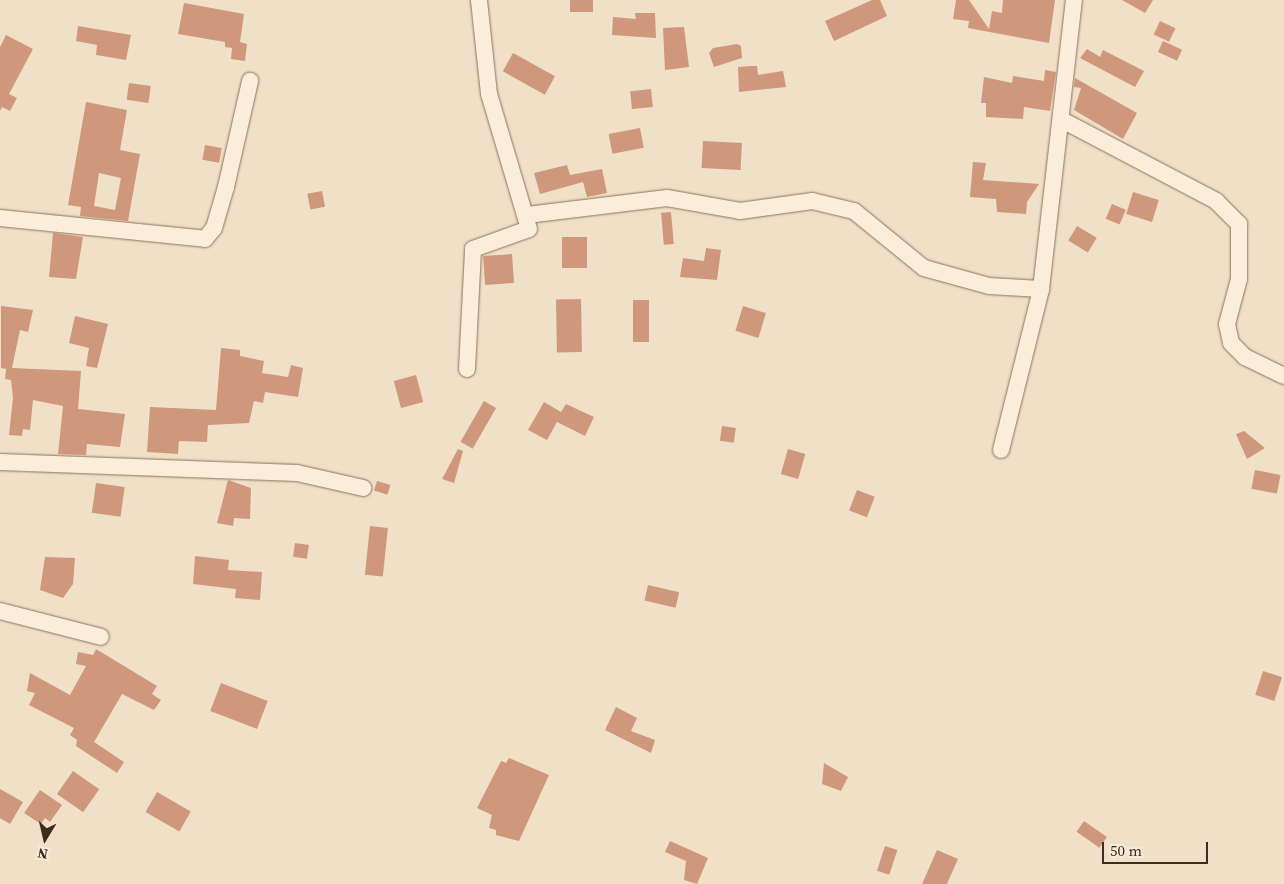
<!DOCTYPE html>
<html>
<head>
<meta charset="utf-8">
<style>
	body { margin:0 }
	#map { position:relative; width:1284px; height:884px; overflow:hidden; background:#f0e0c7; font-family:"Source Serif 4",serif }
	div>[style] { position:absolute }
	.building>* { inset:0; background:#cf977c; transform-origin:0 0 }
	.roads { filter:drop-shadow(0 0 1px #8c715b) drop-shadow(0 0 1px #8c715b) }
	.minor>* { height:16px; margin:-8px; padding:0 8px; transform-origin:8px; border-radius:8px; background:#faeedb }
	span { translate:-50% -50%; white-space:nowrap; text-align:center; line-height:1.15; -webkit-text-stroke:4.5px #f7ebd7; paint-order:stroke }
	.north { position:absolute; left:20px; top:814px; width:50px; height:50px; -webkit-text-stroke:4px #f7ebd7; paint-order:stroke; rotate:189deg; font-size:14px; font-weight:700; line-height:20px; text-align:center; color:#3c2b20 }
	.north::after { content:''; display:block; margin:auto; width:18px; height:22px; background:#3c2b20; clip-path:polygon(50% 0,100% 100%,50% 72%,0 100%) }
	.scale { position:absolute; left:1102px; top:842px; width:106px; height:22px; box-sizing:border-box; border:2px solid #3c2b20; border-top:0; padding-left:6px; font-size:15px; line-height:18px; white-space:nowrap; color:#3c2b20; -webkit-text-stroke:4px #f7ebd7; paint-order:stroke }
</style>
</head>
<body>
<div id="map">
	<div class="building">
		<i style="left:570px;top:0;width:23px;height:12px"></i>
		<i style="clip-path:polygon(872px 0,880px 0,887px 16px,834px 41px,825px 21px)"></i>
		<i style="clip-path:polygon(956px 0,969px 0,989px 29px,992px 11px,1002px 13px,1003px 0,1055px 0,1049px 43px,968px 28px,969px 21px,953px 19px)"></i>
		<i style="clip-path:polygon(1122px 0,1153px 0,1145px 13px)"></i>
		<i style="clip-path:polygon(184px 3px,244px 14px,240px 42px,247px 44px,245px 61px,231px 59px,232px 48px,225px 47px,225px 42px,178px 34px)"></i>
		<i style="clip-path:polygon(635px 13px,655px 13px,656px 38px,612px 35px,613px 17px,636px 19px)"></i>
		<i style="left:1160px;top:21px;width:17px;height:15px;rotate:25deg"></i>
		<i style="clip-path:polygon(78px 26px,131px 35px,126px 60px,96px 55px,97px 45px,76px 41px)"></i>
		<i style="clip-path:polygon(684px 27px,689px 67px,665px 70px,663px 28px)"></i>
		<i style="clip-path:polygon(6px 35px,33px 49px,9px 94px,17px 98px,10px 111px,2px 107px,0 111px,0 47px)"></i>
		<i style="left:1163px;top:41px;width:21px;height:12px;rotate:25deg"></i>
		<i style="clip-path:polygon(737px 44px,741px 46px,742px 58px,714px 67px,709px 53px,713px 48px)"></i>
		<i style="clip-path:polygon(1087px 49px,1100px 57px,1103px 50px,1144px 71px,1135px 87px,1080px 58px)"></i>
		<i style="left:513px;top:53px;width:48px;height:21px;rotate:29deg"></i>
		<i style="clip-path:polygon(752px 66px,757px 66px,758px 75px,783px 71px,786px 87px,739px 92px,738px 67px)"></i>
		<i style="clip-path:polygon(1045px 70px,1056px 72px,1050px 111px,1024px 107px,1023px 119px,986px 117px,986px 103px,981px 103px,984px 77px,1012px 83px,1013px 76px,1044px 81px)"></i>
		<i style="clip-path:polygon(1075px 78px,1137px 113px,1123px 139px,1074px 110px,1081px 88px,1074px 87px)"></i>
		<i style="left:129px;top:83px;width:22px;height:17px;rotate:8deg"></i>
		<i style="left:651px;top:89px;width:18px;height:21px;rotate:84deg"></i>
		<i style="clip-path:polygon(evenodd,86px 102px,127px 110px,120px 150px,140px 154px,128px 221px,80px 216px,81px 207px,68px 205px,86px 102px,99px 173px,121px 178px,115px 210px,94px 206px,99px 173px)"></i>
		<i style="left:640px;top:128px;width:20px;height:32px;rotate:79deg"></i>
		<i style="left:703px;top:141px;width:39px;height:27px;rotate:3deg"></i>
		<i style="left:205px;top:145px;width:17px;height:15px;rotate:10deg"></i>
		<i style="clip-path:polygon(973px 162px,986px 163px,983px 180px,1039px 184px,1027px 202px,1026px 214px,997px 212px,996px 199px,970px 197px)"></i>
		<i style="clip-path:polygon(567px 165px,570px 175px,602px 169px,607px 193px,587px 197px,583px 182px,540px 194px,534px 173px)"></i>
		<i style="left:322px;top:191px;width:16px;height:15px;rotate:79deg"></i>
		<i style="left:1133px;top:192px;width:27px;height:23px;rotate:17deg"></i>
		<i style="left:1112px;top:204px;width:15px;height:16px;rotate:23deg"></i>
		<i style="left:671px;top:212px;width:32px;height:10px;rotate:85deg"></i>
		<i style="left:1077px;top:226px;width:23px;height:17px;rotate:31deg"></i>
		<i style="clip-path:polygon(53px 233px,83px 237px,76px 279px,49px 277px)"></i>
		<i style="left:587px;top:237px;width:31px;height:25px;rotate:90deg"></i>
		<i style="clip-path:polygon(706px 248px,721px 250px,717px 280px,680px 277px,683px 258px,704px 261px)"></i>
		<i style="left:512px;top:254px;width:29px;height:29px;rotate:86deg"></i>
		<i style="left:581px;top:299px;width:53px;height:25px;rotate:89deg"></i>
		<i style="left:633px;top:300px;width:16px;height:42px"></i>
		<i style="clip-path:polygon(1px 306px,33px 310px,28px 332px,20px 330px,12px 368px,81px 371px,78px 409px,125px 414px,120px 447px,87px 444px,86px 455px,58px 454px,63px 406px,33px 400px,30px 430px,23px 429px,22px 436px,9px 435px,13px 398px,11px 380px,5px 379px,6px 369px,1px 368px)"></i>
		<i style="left:743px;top:306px;width:24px;height:26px;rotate:17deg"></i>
		<i style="clip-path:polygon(75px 316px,108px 324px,97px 368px,86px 366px,89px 348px,69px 343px)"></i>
		<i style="clip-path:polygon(221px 348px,240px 350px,240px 356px,264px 361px,262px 373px,288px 377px,291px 365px,303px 368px,298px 397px,265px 392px,263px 403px,254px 401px,249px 423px,208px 425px,207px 442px,179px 441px,178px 454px,147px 452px,150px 407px,216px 410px)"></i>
		<i style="left:416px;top:375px;width:28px;height:23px;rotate:75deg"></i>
		<i style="left:484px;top:401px;width:14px;height:47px;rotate:30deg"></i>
		<i style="clip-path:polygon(544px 402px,561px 412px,566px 404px,594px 417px,585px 436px,557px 422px,547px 440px,528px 430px)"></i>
		<i style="left:722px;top:426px;width:14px;height:15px;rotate:8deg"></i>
		<i style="clip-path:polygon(1244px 431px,1265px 448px,1247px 459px,1236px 434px)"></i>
		<i style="clip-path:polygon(458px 449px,463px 451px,454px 483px,442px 479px)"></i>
		<i style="left:788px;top:449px;width:18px;height:26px;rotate:16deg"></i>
		<i style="left:1255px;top:470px;width:26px;height:19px;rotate:11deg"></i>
		<i style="clip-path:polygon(228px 480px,251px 488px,250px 519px,234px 518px,233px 526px,217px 523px)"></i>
		<i style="left:377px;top:481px;width:14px;height:10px;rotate:17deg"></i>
		<i style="left:96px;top:483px;width:29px;height:30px;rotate:8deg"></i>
		<i style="left:857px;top:490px;width:19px;height:22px;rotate:21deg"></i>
		<i style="left:370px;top:526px;width:18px;height:49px;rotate:6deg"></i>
		<i style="left:295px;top:543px;width:14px;height:14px;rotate:8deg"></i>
		<i style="clip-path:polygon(195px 556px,229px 560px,228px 570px,262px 572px,260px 600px,235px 598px,236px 589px,193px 584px)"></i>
		<i style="clip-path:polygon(45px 557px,75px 558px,73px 584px,63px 598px,40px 590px)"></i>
		<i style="left:648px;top:585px;width:32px;height:16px;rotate:13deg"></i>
		<i style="clip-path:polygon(96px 649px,157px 686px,152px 694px,161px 700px,154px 710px,122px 694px,94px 742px,124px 762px,117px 773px,76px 746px,77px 740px,70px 735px,74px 728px,29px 705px,35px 693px,27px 691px,30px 673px,70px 695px,86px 666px,76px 664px,78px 652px,93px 655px)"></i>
		<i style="left:1263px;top:671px;width:20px;height:25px;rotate:18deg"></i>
		<i style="left:221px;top:683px;width:50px;height:30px;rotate:21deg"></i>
		<i style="clip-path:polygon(616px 707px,637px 718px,631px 731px,655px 740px,651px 753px,605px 730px)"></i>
		<i style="clip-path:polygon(509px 758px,549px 775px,519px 841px,496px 835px,496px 830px,489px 828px,492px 815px,477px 808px,501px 761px,506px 763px)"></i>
		<i style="clip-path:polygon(824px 763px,848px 777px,841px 791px,822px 784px)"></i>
		<i style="left:73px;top:771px;width:32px;height:28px;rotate:35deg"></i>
		<i style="clip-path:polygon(0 789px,23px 802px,10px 824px,0 818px)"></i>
		<i style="clip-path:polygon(40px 790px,62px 805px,50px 822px,45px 818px,41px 824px,24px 813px)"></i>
		<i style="left:157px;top:792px;width:39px;height:23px;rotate:30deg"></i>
		<i style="left:1084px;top:821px;width:28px;height:13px;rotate:35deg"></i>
		<i style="clip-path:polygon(670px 841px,708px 858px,697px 884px,684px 880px,686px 861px,665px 852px)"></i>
		<i style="left:885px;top:846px;width:13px;height:26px;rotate:18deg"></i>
		<i style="clip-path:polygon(937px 850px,958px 859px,947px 884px,922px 884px)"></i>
	</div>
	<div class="roads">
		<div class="minor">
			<i style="left:1062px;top:120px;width:174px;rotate:27.7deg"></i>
			<i style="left:1216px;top:201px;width:33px;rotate:45deg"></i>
			<i style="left:1239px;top:224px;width:55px;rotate:90deg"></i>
			<i style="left:1239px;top:279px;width:47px;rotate:104.9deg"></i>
			<i style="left:1227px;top:324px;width:19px;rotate:78deg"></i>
			<i style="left:1231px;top:343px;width:20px;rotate:45deg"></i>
			<i style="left:1245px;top:357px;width:43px;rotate:26deg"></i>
			<i style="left:527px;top:215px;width:141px;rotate:-6.9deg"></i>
			<i style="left:667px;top:198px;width:74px;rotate:10.1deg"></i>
			<i style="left:740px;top:211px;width:73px;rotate:-7.9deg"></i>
			<i style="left:812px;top:201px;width:43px;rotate:13.4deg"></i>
			<i style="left:854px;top:211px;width:90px;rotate:39.2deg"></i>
			<i style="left:924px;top:268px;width:67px;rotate:15.5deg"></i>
			<i style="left:989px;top:286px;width:52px;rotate:3.3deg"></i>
			<i style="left:0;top:218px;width:206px;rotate:5.8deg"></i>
			<i style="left:205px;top:239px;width:14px;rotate:-51deg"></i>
			<i style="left:214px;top:228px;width:43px;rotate:-73.7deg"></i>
			<i style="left:226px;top:187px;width:109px;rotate:-77.2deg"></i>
			<i style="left:467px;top:369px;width:120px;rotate:-87.1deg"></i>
			<i style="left:473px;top:249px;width:59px;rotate:-19.7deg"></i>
			<i style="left:529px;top:229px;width:141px;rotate:-106.5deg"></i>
			<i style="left:489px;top:94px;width:95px;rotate:-96.1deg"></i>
			<i style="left:1001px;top:450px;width:166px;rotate:-76deg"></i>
			<i style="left:1041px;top:289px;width:291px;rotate:-83.5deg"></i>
			<i style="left:0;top:462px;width:297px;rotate:2.1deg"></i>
			<i style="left:297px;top:473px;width:68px;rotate:12.8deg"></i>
			<i style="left:0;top:611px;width:104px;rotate:14.4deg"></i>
		</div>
	</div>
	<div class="north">N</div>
	<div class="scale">50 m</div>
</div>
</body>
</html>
